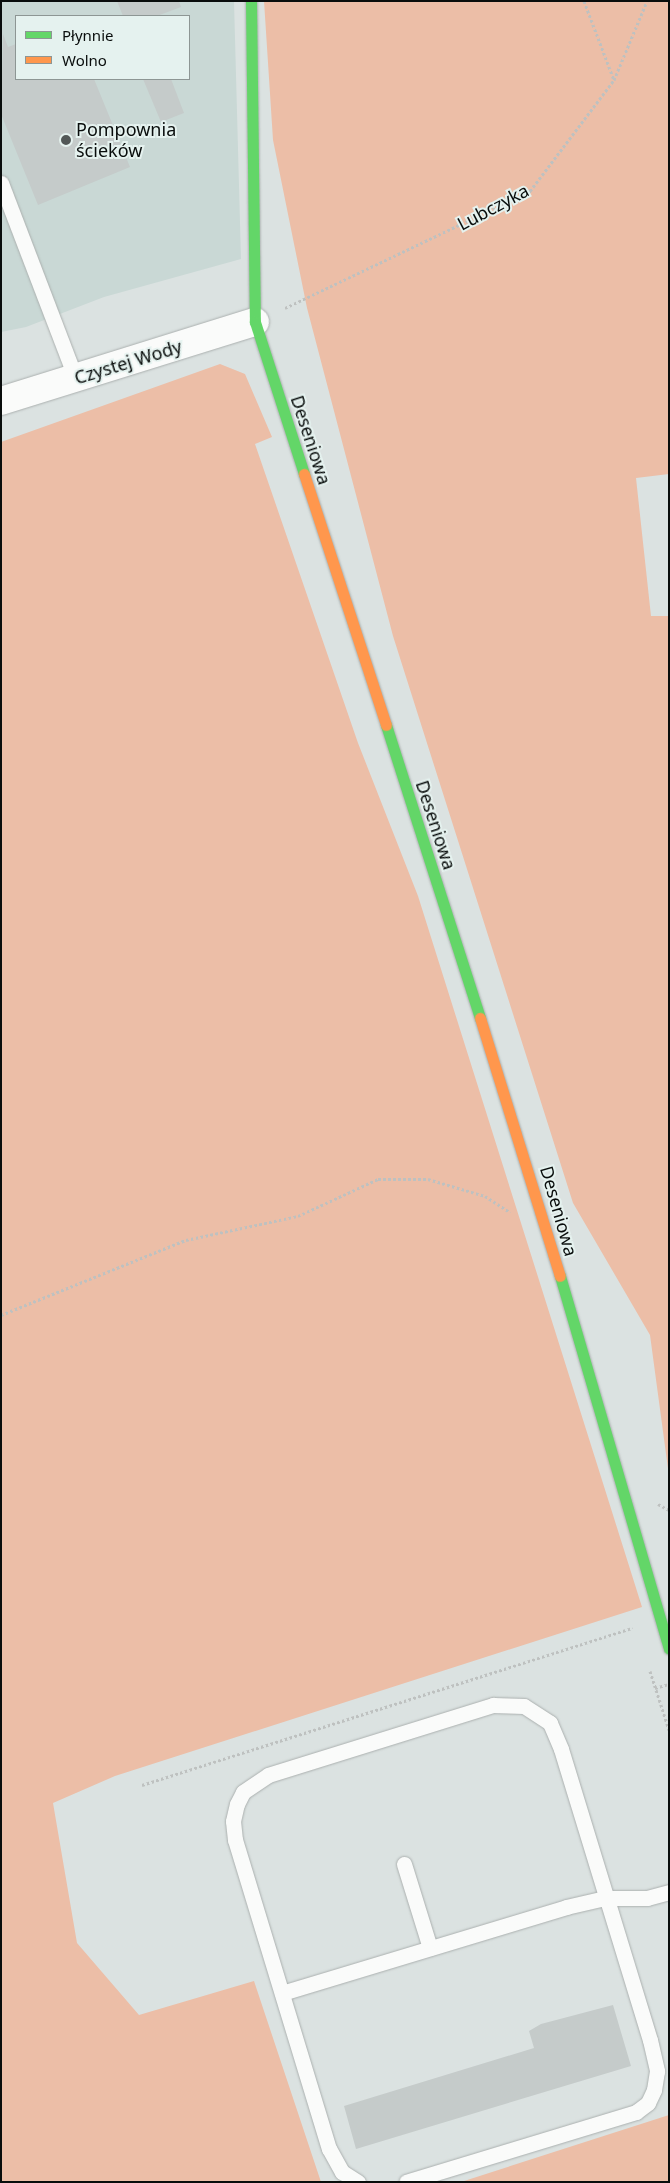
<!DOCTYPE html>
<html>
<head>
<meta charset="utf-8">
<style>
	body { margin:0 }
	#map { position:relative; width:670px; height:2183px; overflow:hidden; background:#dbe2e1; font-family:"Noto Sans",sans-serif }
	div>[style] { position:absolute }
	.built>* { inset:0; background:#c9d8d5 }
	.green>* { inset:0; background:#ecbea7 }
	.building>* { inset:0; background:#c5cbca }
	.path>* { height:3px; margin-top:-1.5px; transform-origin:0; background:repeating-linear-gradient(90deg,#bec1c0 0 2.5px,transparent 0 5px) }
	.roads { filter:drop-shadow(0 0 1px #abb0af) drop-shadow(0 0 1px #abb0af) }
	.lane>* { height:15px; margin:-7.5px; padding:0 7.5px; transform-origin:7.5px; border-radius:7.5px; background:#fafbfa }
	.street>* { height:28px; margin:-14px; padding:0 14px; transform-origin:14px; border-radius:14px; background:#fafbfa }
	.fast>* { height:11px; margin:-5.5px; padding:0 5.5px; transform-origin:5.5px; border-radius:5.5px; background:#63d668 }
	.slow>* { height:11px; margin:-5.5px; padding:0 5.5px; transform-origin:5.5px; border-radius:5.5px; background:#ff974d }
	.dots>* { width:14px; height:14px; translate:-50% -50%; box-sizing:border-box; border:2px solid #e5f2ef; border-radius:50% }
	span { translate:-50% -50%; white-space:nowrap; text-align:center; line-height:1.15; -webkit-text-stroke:4px #e5f2ef; paint-order:stroke }
	.poi-label { font-size:18px; color:#090d0c }
	.left { translate:0 -50%; text-align:left }
	.street-label { font-size:18px; color:#090d0c }
	.frame { position:absolute; inset:0; border:2px solid #090d0c; pointer-events:none }
	.legend { position:absolute; left:15px; top:15px; width:175px; height:65px; box-sizing:border-box; background:#e5f2ef; border:1px solid #8d9694; margin:0; padding:6px 9px; list-style:none; font-size:15px; color:#090d0c }
	.legend li { display:flex; align-items:center; gap:10px; height:25px }
	.legend b { width:25px; border:1px solid #8d9694 }
</style>
</head>
<body>
<div id="map">
	<div class="built">
		<i style="clip-path:polygon(evenodd,1px 1px,234px 1px,241px 259px,104px 297px,26px 327px,1px 332px,1px 1px,16px 16px,189px 16px,189px 79px,16px 79px,16px 16px)"></i>
	</div>
	<div class="green">
		<i style="clip-path:polygon(264px 1px,669px 1px,669px 474px,636px 478px,651px 616px,669px 616px,669px 1476px,650px 1335px,573px 1203px,393px 636px,307px 308px,273px 140px)"></i>
		<i style="clip-path:polygon(220px 364px,245px 374px,272px 437px,255px 444px,358px 743px,418px 896px,642px 1607px,115px 1776px,53px 1803px,77px 1943px,139px 2015px,254px 1981px,321px 2182px,1px 2182px,1px 442px)"></i>
		<i style="clip-path:polygon(669px 2115px,669px 2182px,461px 2182px)"></i>
	</div>
	<div class="building">
		<i style="clip-path:polygon(117px 1px,179px 1px,181px 7px,157px 16px,123px 16px)"></i>
		<i style="clip-path:polygon(3px 34px,8px 47px,16px 44px,16px 79px,94px 79px,130px 167px,38px 205px,1px 114px)"></i>
		<i style="clip-path:polygon(143px 79px,171px 79px,184px 113px,161px 122px)"></i>
		<i style="clip-path:polygon(613px 2005px,631px 2066px,356px 2149px,344px 2106px,534px 2048px,529px 2031px,541px 2024px)"></i>
	</div>
	<div class="path">
		<i style="left:584px;top:1px;width:85px;rotate:69.2deg"></i>
		<i style="left:285px;top:308px;width:272px;rotate:-25.5deg"></i>
		<i style="left:530px;top:191px;width:139px;rotate:-52.9deg"></i>
		<i style="left:614px;top:80px;width:86px;rotate:-67.3deg"></i>
		<i style="left:1px;top:1315px;width:200px;rotate:-22.1deg"></i>
		<i style="left:186px;top:1240px;width:115px;rotate:-12.1deg"></i>
		<i style="left:298px;top:1216px;width:88px;rotate:-24.8deg"></i>
		<i style="left:378px;top:1179px;width:50px"></i>
		<i style="left:428px;top:1179px;width:59px;rotate:16.6deg"></i>
		<i style="left:485px;top:1196px;width:30px;rotate:33deg"></i>
		<i style="left:658px;top:1504px;width:13px;rotate:29deg"></i>
		<i style="left:650px;top:1671px;width:62px;rotate:72.1deg"></i>
		<i style="left:655px;top:1688px;width:15px;rotate:-16deg"></i>
		<i style="left:142px;top:1785px;width:515px;rotate:-17.77deg"></i>
	</div>
	<div class="roads">
		<div class="lane">
			<i style="left:1px;top:183px;width:210px;rotate:69.1deg"></i>
			<i style="left:404px;top:1864px;width:88px;rotate:72.8deg"></i>
			<i style="left:282px;top:1993px;width:297px;rotate:-16.8deg"></i>
			<i style="left:566px;top:1907px;width:40px;rotate:-13deg"></i>
			<i style="left:605px;top:1898px;width:42px"></i>
			<i style="left:647px;top:1898px;width:23px;rotate:-15deg"></i>
			<i style="left:358px;top:2182px;width:19px;rotate:-148deg"></i>
			<i style="left:342px;top:2172px;width:26px;rotate:-119deg"></i>
			<i style="left:329px;top:2149px;width:323px;rotate:-106.9deg"></i>
			<i style="left:235px;top:1840px;width:19px;rotate:-96deg"></i>
			<i style="left:233px;top:1821px;width:17px;rotate:-77deg"></i>
			<i style="left:237px;top:1804px;width:13px;rotate:-63deg"></i>
			<i style="left:243px;top:1792px;width:30px;rotate:-34deg"></i>
			<i style="left:268px;top:1775px;width:236px;rotate:-17.3deg"></i>
			<i style="left:493px;top:1705px;width:31px;rotate:2deg"></i>
			<i style="left:524px;top:1706px;width:31px;rotate:33deg"></i>
			<i style="left:550px;top:1723px;width:28px;rotate:67deg"></i>
			<i style="left:561px;top:1749px;width:304px;rotate:73deg"></i>
			<i style="left:650px;top:2040px;width:32px;rotate:77deg"></i>
			<i style="left:657px;top:2071px;width:19px;rotate:99deg"></i>
			<i style="left:654px;top:2090px;width:14px;rotate:115deg"></i>
			<i style="left:648px;top:2103px;width:15px;rotate:143deg"></i>
			<i style="left:636px;top:2112px;width:240px;rotate:163.1deg"></i>
		</div>
		<div class="street">
			<i style="left:1px;top:401px;width:266px;rotate:-17.3deg"></i>
		</div>
		<div class="fast">
			<i style="left:251px;top:1px;width:321px;rotate:89.3deg"></i>
			<i style="left:255px;top:322px;width:160px;rotate:72.1deg"></i>
			<i style="left:386px;top:725px;width:308px;rotate:72.2deg"></i>
			<i style="left:560px;top:1276px;width:388px;rotate:73.7deg"></i>
		</div>
		<div class="slow">
			<i style="left:304px;top:474px;width:264px;rotate:71.9deg"></i>
			<i style="left:480px;top:1018px;width:270px;rotate:72.8deg"></i>
		</div>
	</div>
	<div class="dots">
		<i style="left:66px;top:140px;background:#525857"></i>
	</div>
	<div class="poi-label">
		<span class="left" style="left:76px;top:140px">Pompownia<br>ścieków</span>
	</div>
	<div class="street-label">
		<span style="left:493px;top:207px;rotate:-28deg">Lubczyka</span>
		<span style="left:128px;top:362px;rotate:-17deg">Czystej Wody</span>
		<span style="left:311px;top:440px;rotate:72deg">Deseniowa</span>
		<span style="left:436px;top:825px;rotate:72deg">Deseniowa</span>
		<span style="left:559px;top:1211px;rotate:74deg">Deseniowa</span>
	</div>
	<div class="frame"></div>
	<ul class="legend">
	<li><b style="height:6px;background:#63d668"></b>Płynnie</li>
	<li><b style="height:6px;background:#ff974d"></b>Wolno</li>
	</ul>
</div>
</body>
</html>
